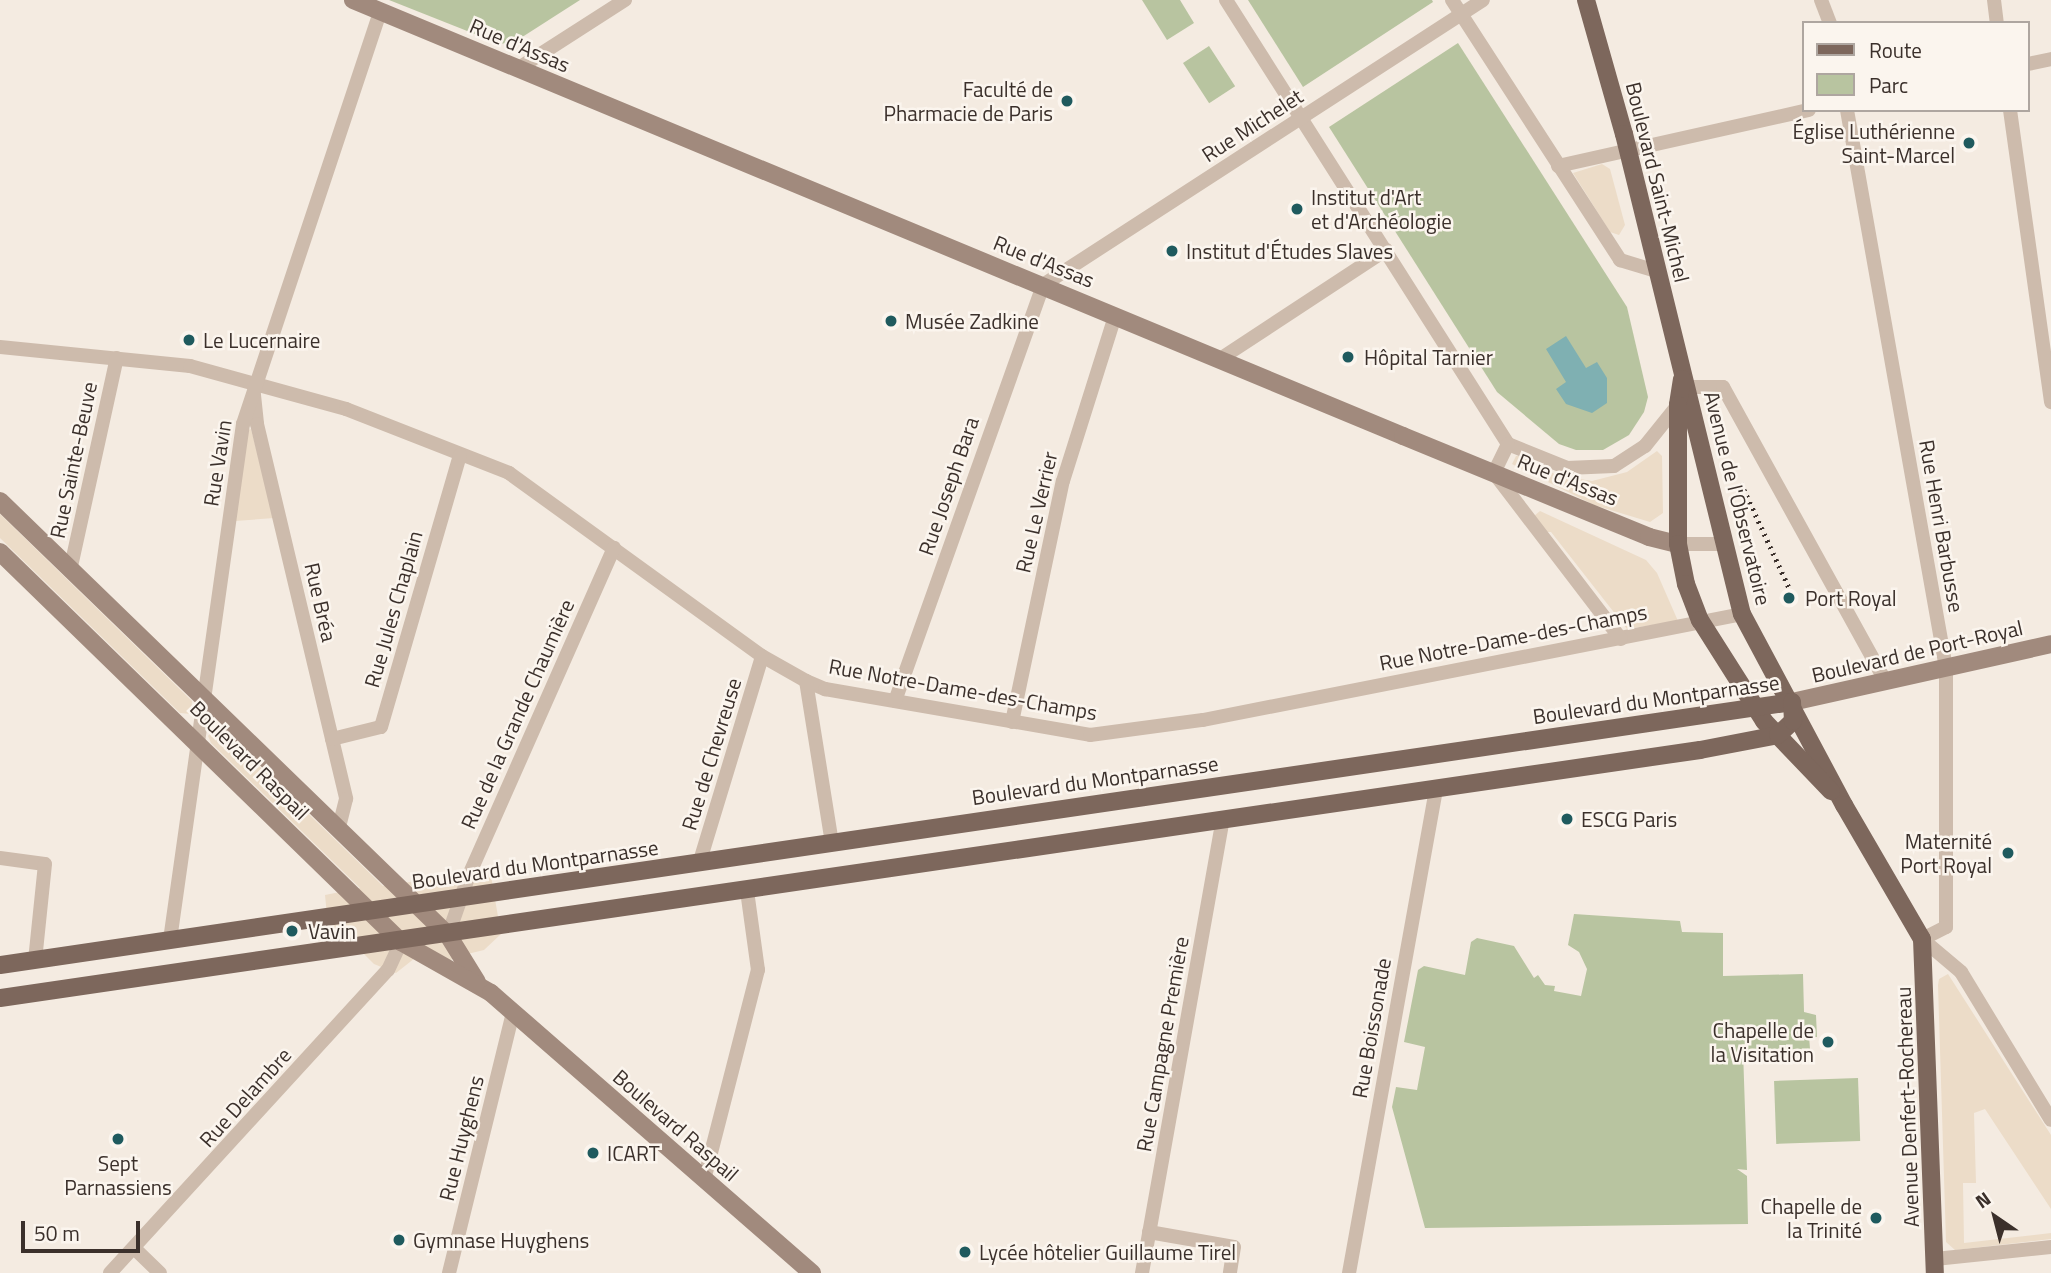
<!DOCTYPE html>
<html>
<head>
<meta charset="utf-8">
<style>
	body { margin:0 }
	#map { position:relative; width:2051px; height:1273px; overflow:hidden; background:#f4ebe1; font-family:"Titillium Web",sans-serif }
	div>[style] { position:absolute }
	.green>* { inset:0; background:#b8c4a0; transform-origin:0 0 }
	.plaza>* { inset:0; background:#ecdcc8 }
	.water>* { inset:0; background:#7fb0b2 }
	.street>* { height:14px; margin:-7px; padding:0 7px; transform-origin:7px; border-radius:7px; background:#cdbbac }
	.secondary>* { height:18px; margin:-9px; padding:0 9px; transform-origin:9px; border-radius:9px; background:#a18a7d }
	.primary>* { height:18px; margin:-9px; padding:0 9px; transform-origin:9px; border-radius:9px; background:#7d675c }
	.rail>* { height:4.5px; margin-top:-2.25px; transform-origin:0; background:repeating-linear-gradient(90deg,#3b302b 0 2px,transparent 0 7px) }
	.dots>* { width:19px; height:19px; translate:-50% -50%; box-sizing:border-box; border:4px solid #fbf5ee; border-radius:50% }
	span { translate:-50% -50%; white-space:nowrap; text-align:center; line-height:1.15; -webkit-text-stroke:5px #fbf5ee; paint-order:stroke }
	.street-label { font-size:21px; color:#3b302b }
	.poi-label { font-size:21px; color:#3b302b }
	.right { translate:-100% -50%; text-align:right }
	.left { translate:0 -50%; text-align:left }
	.legend { position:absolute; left:1802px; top:21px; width:228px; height:91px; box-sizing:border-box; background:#fbf5ee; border:2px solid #aea6a0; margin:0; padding:9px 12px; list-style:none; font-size:21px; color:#3b302b }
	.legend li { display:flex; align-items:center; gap:14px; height:35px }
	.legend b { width:35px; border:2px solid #aea6a0 }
	.north { position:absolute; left:1960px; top:1182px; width:70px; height:70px; -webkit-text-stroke:5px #fbf5ee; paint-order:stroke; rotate:325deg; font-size:19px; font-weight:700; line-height:28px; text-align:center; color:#3b302b }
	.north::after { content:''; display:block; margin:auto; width:24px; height:32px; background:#3b302b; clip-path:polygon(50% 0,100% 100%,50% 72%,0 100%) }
	.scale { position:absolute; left:21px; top:1221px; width:119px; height:32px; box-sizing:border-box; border:4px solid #3b302b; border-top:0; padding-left:9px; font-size:21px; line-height:24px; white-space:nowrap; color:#3b302b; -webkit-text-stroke:5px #fbf5ee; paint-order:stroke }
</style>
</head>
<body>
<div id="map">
	<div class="green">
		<i style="clip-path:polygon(389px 0,580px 0,516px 41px,500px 44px)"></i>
		<i style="clip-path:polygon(1142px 0,1180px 0,1194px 23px,1167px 40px)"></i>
		<i style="clip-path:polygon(1248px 0,1432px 0,1433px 2px,1303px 87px)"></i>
		<i style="clip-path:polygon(1458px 43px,1627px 307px,1648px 397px,1644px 412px,1629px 435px,1603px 450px,1576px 450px,1559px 444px,1497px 392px,1329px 127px)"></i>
		<i style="left:1209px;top:46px;width:48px;height:31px;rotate:57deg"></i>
		<i style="clip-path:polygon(1574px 914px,1680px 921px,1682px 932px,1723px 933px,1723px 976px,1803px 974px,1804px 1012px,1816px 1015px,1817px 1037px,1809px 1036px,1810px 1049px,1743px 1050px,1747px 1170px,1737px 1169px,1747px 1176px,1748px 1224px,1425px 1228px,1392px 1107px,1396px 1087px,1417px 1090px,1425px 1047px,1404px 1042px,1418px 970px,1424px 966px,1465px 975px,1471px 942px,1477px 938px,1514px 946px,1534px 978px,1538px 975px,1545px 985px,1555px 986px,1554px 991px,1581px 996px,1587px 969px,1579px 952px,1568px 945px)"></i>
		<i style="left:1858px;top:1078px;width:63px;height:84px;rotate:88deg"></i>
	</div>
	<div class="plaza">
		<i style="clip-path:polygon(1602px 164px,1610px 169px,1625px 225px,1619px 235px,1610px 232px,1573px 173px)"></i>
		<i style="clip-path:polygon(251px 429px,274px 518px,235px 521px,248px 430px)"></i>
		<i style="clip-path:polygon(1657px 451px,1662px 456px,1663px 513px,1650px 522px,1594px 505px,1512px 464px,1516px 456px,1523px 455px,1556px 475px,1592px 481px,1627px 472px)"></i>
		<i style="clip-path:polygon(1540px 511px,1646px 560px,1657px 573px,1678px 621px,1627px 629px,1551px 532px,1545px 532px,1534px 516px)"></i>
		<i style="clip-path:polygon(0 514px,192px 701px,191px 714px,180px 713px,0 538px)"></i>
		<i style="clip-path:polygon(214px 729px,222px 730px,383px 886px,490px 870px,501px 934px,484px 950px,455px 957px,435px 971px,415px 958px,396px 973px,374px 964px,363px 953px,331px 956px,325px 895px,360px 888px,211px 743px,208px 736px)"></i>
		<i style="clip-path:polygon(1948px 974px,2051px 1135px,2051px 1209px,1985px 1109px,1974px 1113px,1976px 1183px,1963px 1183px,1964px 1243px,2051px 1233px,2051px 1239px,1955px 1250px,1946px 1242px,1938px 985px,1939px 979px)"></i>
	</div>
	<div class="water">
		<i style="clip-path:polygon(1566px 336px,1586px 368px,1597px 362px,1607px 378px,1607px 403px,1592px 413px,1566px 404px,1556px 389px,1566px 382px,1546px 349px)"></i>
	</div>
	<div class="street">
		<i style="left:1226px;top:0;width:526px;rotate:57.58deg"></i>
		<i style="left:1508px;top:444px;width:64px;rotate:22.1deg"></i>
		<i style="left:1567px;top:468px;width:47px;rotate:-2.4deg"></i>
		<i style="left:1614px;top:466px;width:37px;rotate:-33deg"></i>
		<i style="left:1645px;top:446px;width:53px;rotate:-51.2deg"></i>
		<i style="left:1452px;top:0;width:310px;rotate:57.1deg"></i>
		<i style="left:1620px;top:260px;width:39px;rotate:17deg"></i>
		<i style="left:1821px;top:0;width:25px;rotate:69deg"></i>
		<i style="left:1994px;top:0;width:23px;rotate:83deg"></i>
		<i style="left:2028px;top:64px;width:24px;rotate:-12deg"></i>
		<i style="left:519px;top:68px;width:126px;rotate:-32.7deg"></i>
		<i style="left:1847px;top:110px;width:567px;rotate:79.94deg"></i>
		<i style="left:1946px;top:668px;width:259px;rotate:90deg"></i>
		<i style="left:1946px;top:927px;width:27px;rotate:153deg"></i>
		<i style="left:1922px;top:939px;width:51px;rotate:40.2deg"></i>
		<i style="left:1961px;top:972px;width:173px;rotate:58.7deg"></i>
		<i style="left:2010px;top:110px;width:295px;rotate:82deg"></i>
		<i style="left:1558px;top:166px;width:257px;rotate:-12.6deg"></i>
		<i style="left:0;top:347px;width:191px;rotate:5.7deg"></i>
		<i style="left:190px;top:366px;width:162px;rotate:15.4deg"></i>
		<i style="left:346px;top:409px;width:175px;rotate:21.4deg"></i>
		<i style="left:509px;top:473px;width:312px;rotate:35.9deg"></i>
		<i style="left:762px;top:656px;width:51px;rotate:29.6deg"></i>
		<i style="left:806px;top:681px;width:21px;rotate:23deg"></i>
		<i style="left:825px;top:689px;width:269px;rotate:9.8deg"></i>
		<i style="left:1090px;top:735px;width:114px;rotate:-7.6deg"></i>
		<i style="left:1203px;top:720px;width:549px;rotate:-11.13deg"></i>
		<i style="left:1220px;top:359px;width:199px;rotate:-33.3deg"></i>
		<i style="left:1687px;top:387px;width:36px"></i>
		<i style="left:1723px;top:387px;width:336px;rotate:61.1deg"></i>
		<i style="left:254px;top:395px;width:29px;rotate:84deg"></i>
		<i style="left:257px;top:424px;width:385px;rotate:76.6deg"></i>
		<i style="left:346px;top:799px;width:32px;rotate:104deg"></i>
		<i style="left:1508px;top:444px;width:32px;rotate:116deg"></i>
		<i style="left:1494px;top:473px;width:209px;rotate:52.6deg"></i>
		<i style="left:1678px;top:544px;width:44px"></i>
		<i style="left:70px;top:571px;width:218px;rotate:-77.6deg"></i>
		<i style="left:806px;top:681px;width:164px;rotate:80.9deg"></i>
		<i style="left:895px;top:701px;width:442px;rotate:-70.4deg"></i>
		<i style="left:1043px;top:285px;width:524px;rotate:-32.93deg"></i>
		<i style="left:1012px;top:722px;width:246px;rotate:-78.1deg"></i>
		<i style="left:1063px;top:481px;width:173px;rotate:-72.5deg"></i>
		<i style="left:332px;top:739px;width:50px;rotate:-13.8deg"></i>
		<i style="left:381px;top:727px;width:283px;rotate:-73.8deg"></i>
		<i style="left:0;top:858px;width:45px;rotate:7.6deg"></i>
		<i style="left:45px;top:864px;width:97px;rotate:95.9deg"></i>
		<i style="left:699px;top:864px;width:217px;rotate:-73.1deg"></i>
		<i style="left:448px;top:935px;width:64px;rotate:-70.7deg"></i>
		<i style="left:469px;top:875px;width:358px;rotate:-66.1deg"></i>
		<i style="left:170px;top:940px;width:521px;rotate:-81.95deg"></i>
		<i style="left:243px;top:424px;width:435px;rotate:-71.6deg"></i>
		<i style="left:704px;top:1180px;width:217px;rotate:-75.6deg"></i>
		<i style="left:758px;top:970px;width:80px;rotate:-97.9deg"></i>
		<i style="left:1149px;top:1232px;width:86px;rotate:10deg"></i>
		<i style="left:1234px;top:1247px;width:26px;rotate:99deg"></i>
		<i style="left:134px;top:1248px;width:36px;rotate:44deg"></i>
		<i style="left:1935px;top:1259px;width:117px;rotate:-5.9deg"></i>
		<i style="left:110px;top:1273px;width:411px;rotate:-47.5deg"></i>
		<i style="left:388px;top:970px;width:31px;rotate:-65deg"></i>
		<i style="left:449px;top:1273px;width:268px;rotate:-76.2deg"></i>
		<i style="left:1142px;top:1273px;width:458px;rotate:-79.9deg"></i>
		<i style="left:1349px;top:1273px;width:490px;rotate:-79.8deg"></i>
	</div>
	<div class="secondary">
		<i style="left:353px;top:0;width:1137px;rotate:22.55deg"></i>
		<i style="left:1403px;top:436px;width:266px;rotate:22.3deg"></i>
		<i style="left:1649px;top:537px;width:30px;rotate:14deg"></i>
		<i style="left:0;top:501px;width:624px;rotate:44.09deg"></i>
		<i style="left:448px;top:935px;width:55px;rotate:58.3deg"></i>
		<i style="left:0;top:552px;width:559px;rotate:44.2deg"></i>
		<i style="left:401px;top:942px;width:103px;rotate:29.5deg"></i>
		<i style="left:491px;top:993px;width:426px;rotate:41.1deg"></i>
		<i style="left:1792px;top:702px;width:265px;rotate:-12.6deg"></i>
	</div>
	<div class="primary">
		<i style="left:1586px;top:0;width:139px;rotate:74.2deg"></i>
		<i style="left:1624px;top:134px;width:494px;rotate:76.2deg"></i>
		<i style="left:1742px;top:614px;width:217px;rotate:61.9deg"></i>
		<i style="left:1844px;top:805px;width:155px;rotate:59.8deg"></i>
		<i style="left:1922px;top:939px;width:334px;rotate:87.8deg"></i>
		<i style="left:1682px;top:379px;width:26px;rotate:99deg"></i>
		<i style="left:1678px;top:405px;width:139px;rotate:90deg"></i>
		<i style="left:1678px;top:544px;width:41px;rotate:78.7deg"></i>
		<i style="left:1686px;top:584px;width:39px;rotate:69deg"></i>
		<i style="left:1700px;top:620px;width:120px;rotate:57.6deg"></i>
		<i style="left:1764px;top:721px;width:97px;rotate:46.3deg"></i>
		<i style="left:0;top:965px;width:1811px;rotate:-8.35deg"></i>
		<i style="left:0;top:998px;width:1718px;rotate:-8.3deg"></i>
		<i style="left:1700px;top:750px;width:79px;rotate:-10.9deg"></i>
		<i style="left:1778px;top:735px;width:21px;rotate:-43deg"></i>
		<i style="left:1793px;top:721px;width:19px;rotate:-93deg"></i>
	</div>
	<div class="rail">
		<i style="left:1741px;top:483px;width:124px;rotate:65.3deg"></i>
	</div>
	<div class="dots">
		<i style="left:1067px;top:101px;background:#1f5a5e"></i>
		<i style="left:1969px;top:143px;background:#1f5a5e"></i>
		<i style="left:1297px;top:209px;background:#1f5a5e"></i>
		<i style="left:1172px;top:251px;background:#1f5a5e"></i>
		<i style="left:891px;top:321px;background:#1f5a5e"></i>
		<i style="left:189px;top:340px;background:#1f5a5e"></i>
		<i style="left:1348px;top:357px;background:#1f5a5e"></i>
		<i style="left:1789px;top:598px;background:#1f5a5e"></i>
		<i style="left:1567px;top:819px;background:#1f5a5e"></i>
		<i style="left:2008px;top:853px;background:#1f5a5e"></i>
		<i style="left:292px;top:931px;background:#1f5a5e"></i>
		<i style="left:1828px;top:1042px;background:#1f5a5e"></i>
		<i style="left:118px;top:1139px;background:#1f5a5e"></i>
		<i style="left:593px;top:1153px;background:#1f5a5e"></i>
		<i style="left:1876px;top:1218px;background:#1f5a5e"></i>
		<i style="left:399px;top:1240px;background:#1f5a5e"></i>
		<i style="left:965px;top:1252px;background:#1f5a5e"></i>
	</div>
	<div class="street-label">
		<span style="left:520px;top:45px;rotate:23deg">Rue d'Assas</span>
		<span style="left:1252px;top:125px;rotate:-33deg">Rue Michelet</span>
		<span style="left:1658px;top:182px;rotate:76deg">Boulevard Saint-Michel</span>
		<span style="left:1044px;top:261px;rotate:22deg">Rue d'Assas</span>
		<span style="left:73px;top:460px;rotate:-78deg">Rue Sainte-Beuve</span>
		<span style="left:217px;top:463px;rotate:-81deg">Rue Vavin</span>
		<span style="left:1568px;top:479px;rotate:22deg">Rue d'Assas</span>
		<span style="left:948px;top:486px;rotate:-71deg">Rue Joseph Bara</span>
		<span style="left:1738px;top:498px;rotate:76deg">Avenue de l'Observatoire</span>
		<span style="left:1036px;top:512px;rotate:-77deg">Rue Le Verrier</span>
		<span style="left:1942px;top:526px;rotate:80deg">Rue Henri Barbusse</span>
		<span style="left:321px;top:602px;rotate:77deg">Rue Bréa</span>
		<span style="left:393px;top:609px;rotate:-74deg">Rue Jules Chaplain</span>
		<span style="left:1513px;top:637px;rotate:-11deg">Rue Notre-Dame-des-Champs</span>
		<span style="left:1917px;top:651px;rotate:-13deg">Boulevard de Port-Royal</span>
		<span style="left:963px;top:689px;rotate:10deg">Rue Notre-Dame-des-Champs</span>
		<span style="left:1656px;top:699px;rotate:-8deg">Boulevard du Montparnasse</span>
		<span style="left:517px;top:714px;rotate:-66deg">Rue de la Grande Chaumière</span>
		<span style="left:711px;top:754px;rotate:-73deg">Rue de Chevreuse</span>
		<span style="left:250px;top:760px;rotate:45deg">Boulevard Raspail</span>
		<span style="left:1095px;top:780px;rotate:-8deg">Boulevard du Montparnasse</span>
		<span style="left:535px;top:864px;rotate:-8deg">Boulevard du Montparnasse</span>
		<span style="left:1371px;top:1028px;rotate:-80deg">Rue Boissonade</span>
		<span style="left:1162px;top:1044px;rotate:-80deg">Rue Campagne Première</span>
		<span style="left:245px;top:1097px;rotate:-48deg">Rue Delambre</span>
		<span style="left:1907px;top:1107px;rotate:-92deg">Avenue Denfert-Rochereau</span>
		<span style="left:676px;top:1125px;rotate:41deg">Boulevard Raspail</span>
		<span style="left:461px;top:1138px;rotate:-76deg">Rue Huyghens</span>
	</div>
	<div class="poi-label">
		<span class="right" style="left:1053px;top:101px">Faculté de<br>Pharmacie de Paris</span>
		<span class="right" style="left:1955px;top:143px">Église Luthérienne<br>Saint-Marcel</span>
		<span class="left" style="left:1311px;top:209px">Institut d'Art<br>et d'Archéologie</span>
		<span class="left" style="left:1186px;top:251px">Institut d'Études Slaves</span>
		<span class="left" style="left:905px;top:321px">Musée Zadkine</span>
		<span class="left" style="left:203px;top:340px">Le Lucernaire</span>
		<span class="left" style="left:1364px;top:357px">Hôpital Tarnier</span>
		<span class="left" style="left:1805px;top:598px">Port Royal</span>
		<span class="left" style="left:1581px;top:819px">ESCG Paris</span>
		<span class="right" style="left:1992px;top:853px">Maternité<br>Port Royal</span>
		<span class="left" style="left:308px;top:931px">Vavin</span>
		<span class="right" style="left:1814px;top:1042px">Chapelle de<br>la Visitation</span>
		<span class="left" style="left:607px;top:1153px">ICART</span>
		<span style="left:118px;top:1175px">Sept<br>Parnassiens</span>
		<span class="right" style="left:1862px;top:1218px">Chapelle de<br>la Trinité</span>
		<span class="left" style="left:413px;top:1240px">Gymnase Huyghens</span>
		<span class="left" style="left:979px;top:1252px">Lycée hôtelier Guillaume Tirel</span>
	</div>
	<ul class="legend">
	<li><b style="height:9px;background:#7d675c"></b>Route</li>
	<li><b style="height:19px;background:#b8c4a0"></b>Parc</li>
	</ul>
	<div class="north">N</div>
	<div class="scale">50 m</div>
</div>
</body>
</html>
